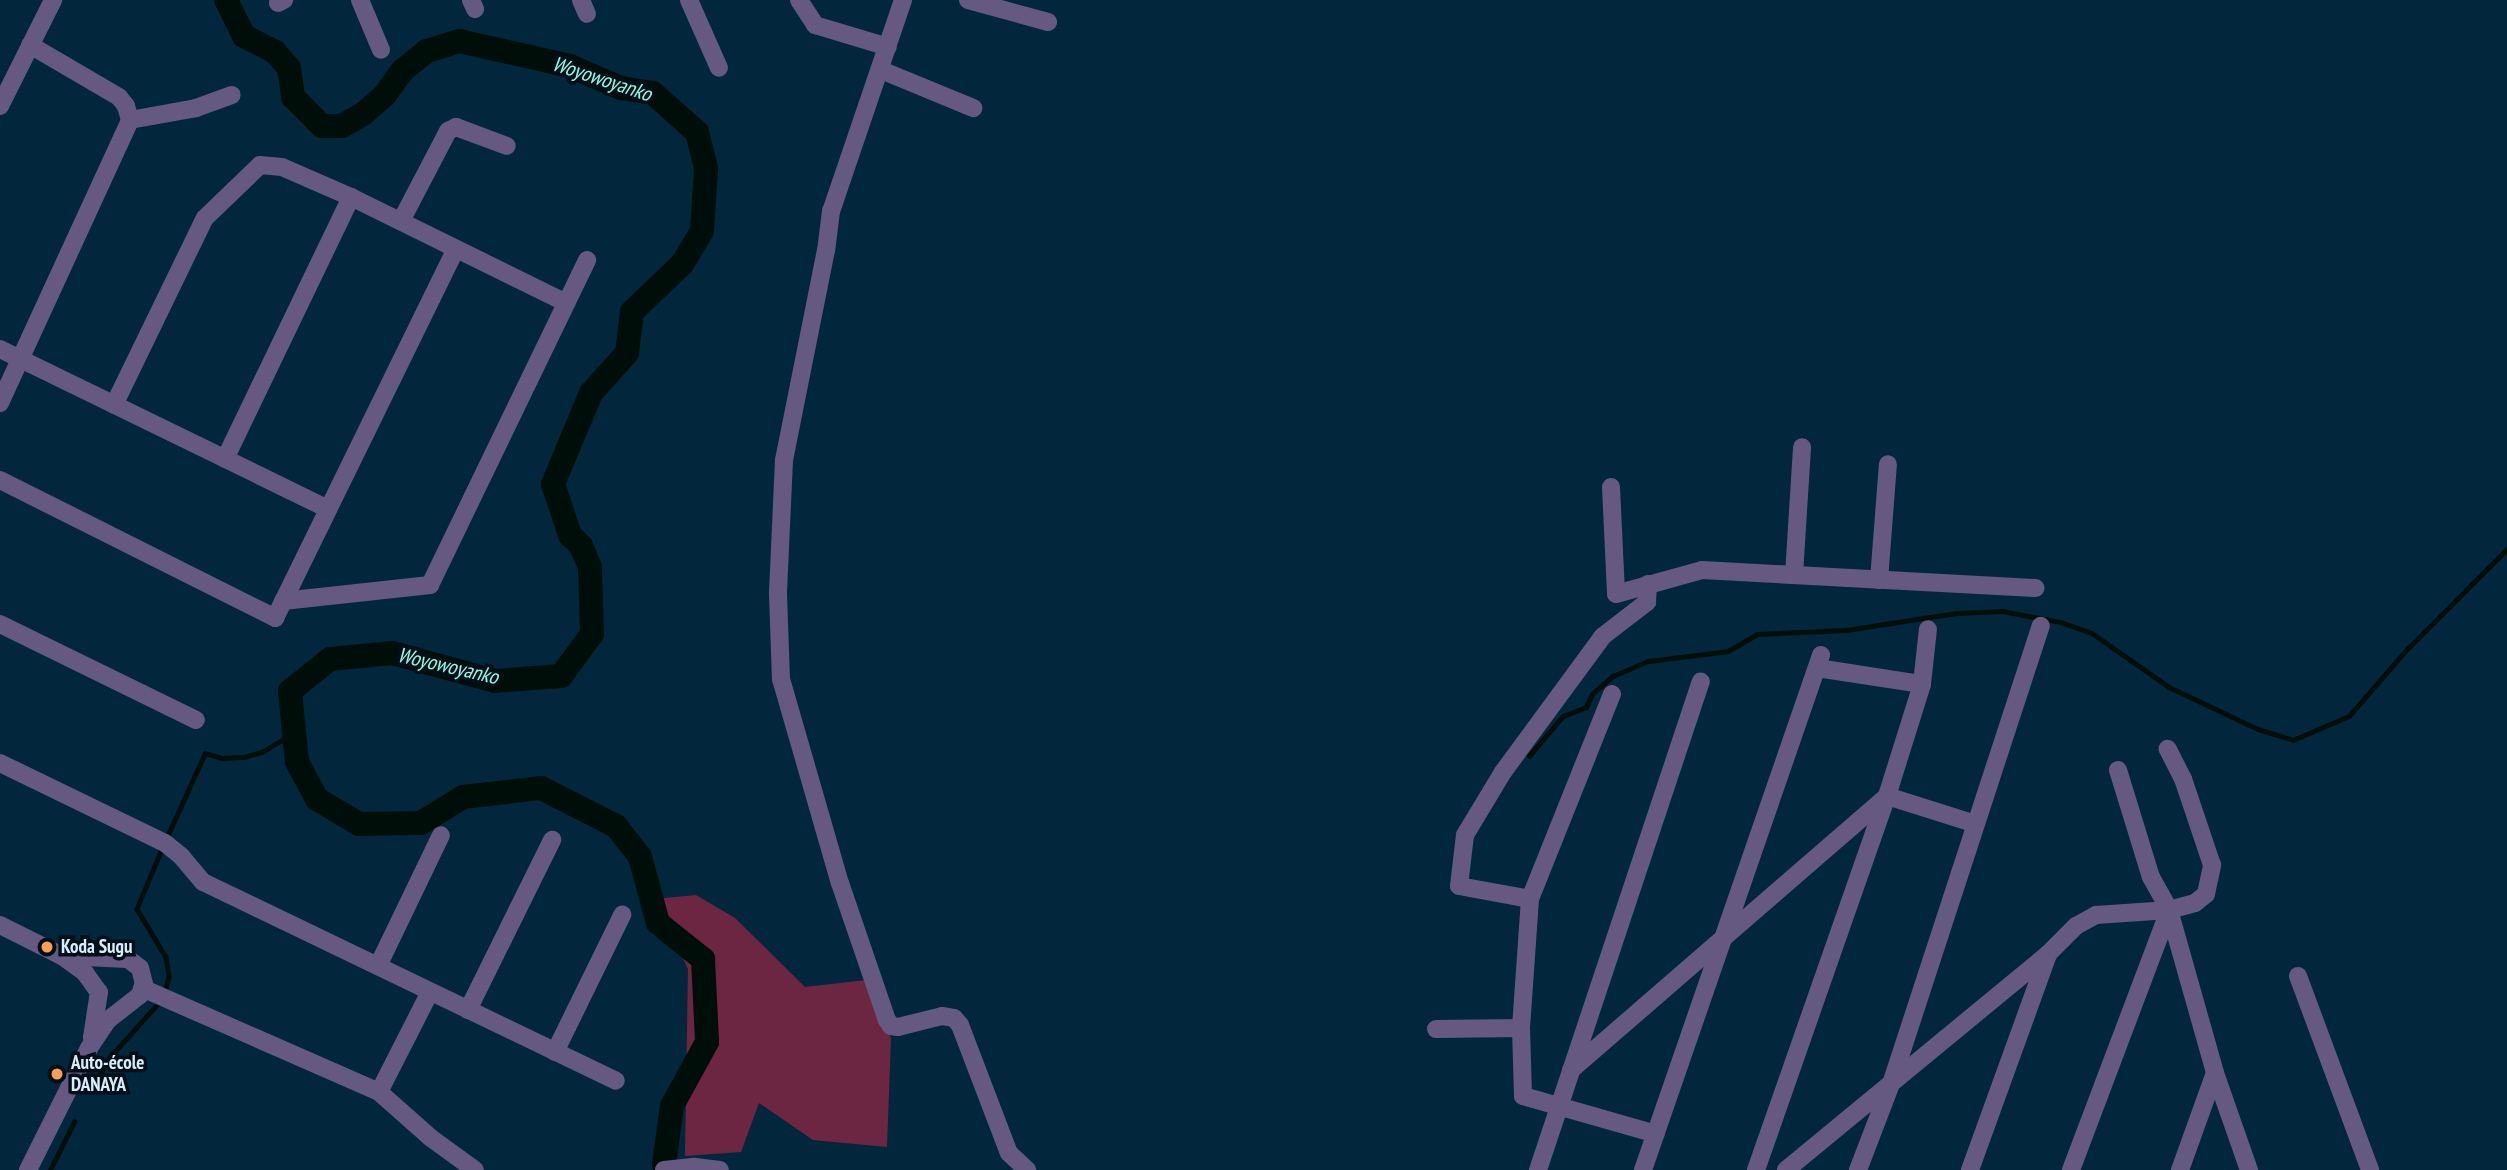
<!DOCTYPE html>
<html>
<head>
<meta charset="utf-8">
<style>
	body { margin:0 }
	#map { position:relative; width:2507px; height:1170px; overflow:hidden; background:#02273c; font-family:"PT Sans Narrow",sans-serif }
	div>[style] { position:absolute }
	.green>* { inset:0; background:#6d2642 }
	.stream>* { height:4.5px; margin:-2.25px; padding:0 2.25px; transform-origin:2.25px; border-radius:2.25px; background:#000e0a }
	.river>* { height:24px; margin:-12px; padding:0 12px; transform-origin:12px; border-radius:12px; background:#000e0a }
	.minor>* { height:18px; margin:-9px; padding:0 9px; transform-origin:9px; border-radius:9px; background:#665981 }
	.dots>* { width:19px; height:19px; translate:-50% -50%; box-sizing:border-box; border:4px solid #030f18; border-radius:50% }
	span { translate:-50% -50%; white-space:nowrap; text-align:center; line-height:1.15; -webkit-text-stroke:7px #030f18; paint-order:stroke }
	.poi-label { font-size:19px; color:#d8ecfa; font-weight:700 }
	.left { translate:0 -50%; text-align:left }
	.water-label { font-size:21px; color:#90fbe5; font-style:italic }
</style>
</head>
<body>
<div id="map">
	<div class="green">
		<i style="clip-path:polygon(696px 895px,735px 918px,805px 987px,866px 980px,891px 1038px,887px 1147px,813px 1140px,759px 1103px,741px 1152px,685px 1156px,688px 969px,654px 899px)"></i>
	</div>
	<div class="stream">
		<i style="left:1529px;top:756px;width:52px;rotate:-49.6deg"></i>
		<i style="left:1563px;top:716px;width:25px;rotate:-21deg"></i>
		<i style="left:1586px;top:707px;width:14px;rotate:-65deg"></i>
		<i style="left:1592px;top:694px;width:28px;rotate:-41deg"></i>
		<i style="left:1613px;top:676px;width:39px;rotate:-23deg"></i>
		<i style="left:1649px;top:661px;width:80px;rotate:-7.2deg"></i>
		<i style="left:1728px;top:651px;width:34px;rotate:-30deg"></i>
		<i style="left:1758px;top:634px;width:88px;rotate:-2.6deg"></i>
		<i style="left:1846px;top:630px;width:111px;rotate:-8.8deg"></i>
		<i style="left:1956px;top:613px;width:47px;rotate:-2.4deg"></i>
		<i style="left:2003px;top:611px;width:58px;rotate:10.9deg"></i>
		<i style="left:2060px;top:622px;width:34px;rotate:19deg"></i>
		<i style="left:2092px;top:633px;width:94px;rotate:35deg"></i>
		<i style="left:2169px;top:687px;width:98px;rotate:25.3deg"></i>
		<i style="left:2258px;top:729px;width:37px;rotate:17deg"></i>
		<i style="left:2293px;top:740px;width:61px;rotate:-23.2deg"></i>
		<i style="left:2349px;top:716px;width:90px;rotate:-49.1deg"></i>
		<i style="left:2408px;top:648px;width:140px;rotate:-45deg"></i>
		<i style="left:166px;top:839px;width:94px;rotate:-65.6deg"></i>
		<i style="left:205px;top:753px;width:19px;rotate:16deg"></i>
		<i style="left:223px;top:758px;width:21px;rotate:-3deg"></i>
		<i style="left:244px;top:757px;width:19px;rotate:-16deg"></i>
		<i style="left:262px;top:752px;width:37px;rotate:-31deg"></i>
		<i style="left:163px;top:847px;width:67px;rotate:112.8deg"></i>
		<i style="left:137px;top:909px;width:56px;rotate:58.9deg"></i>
		<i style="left:166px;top:957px;width:20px;rotate:81deg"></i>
		<i style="left:169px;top:977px;width:16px;rotate:105deg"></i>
		<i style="left:93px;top:1087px;width:33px;rotate:-61deg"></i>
		<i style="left:109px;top:1058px;width:78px;rotate:-48.1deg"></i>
		<i style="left:50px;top:1170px;width:54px;rotate:-63.4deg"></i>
	</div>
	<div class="river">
		<i style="left:226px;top:0;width:40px;rotate:63.4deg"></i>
		<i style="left:244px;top:36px;width:35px;rotate:27deg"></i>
		<i style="left:275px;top:52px;width:21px;rotate:49deg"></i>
		<i style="left:289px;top:68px;width:29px;rotate:82deg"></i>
		<i style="left:293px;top:97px;width:41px;rotate:45deg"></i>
		<i style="left:322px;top:126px;width:20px"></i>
		<i style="left:342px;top:126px;width:24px;rotate:-30deg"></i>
		<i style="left:363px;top:114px;width:28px;rotate:-41deg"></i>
		<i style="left:384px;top:96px;width:31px;rotate:-54deg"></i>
		<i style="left:402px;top:71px;width:32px;rotate:-39deg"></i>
		<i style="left:427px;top:51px;width:34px;rotate:-17deg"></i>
		<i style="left:459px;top:41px;width:114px;rotate:12.7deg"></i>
		<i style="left:570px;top:66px;width:56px;rotate:23.3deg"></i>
		<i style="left:621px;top:88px;width:32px;rotate:9deg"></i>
		<i style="left:653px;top:93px;width:59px;rotate:41.6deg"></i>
		<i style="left:697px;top:132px;width:38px;rotate:76deg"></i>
		<i style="left:706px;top:169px;width:62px;rotate:93.7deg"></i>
		<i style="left:702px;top:231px;width:39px;rotate:121deg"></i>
		<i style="left:682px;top:264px;width:69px;rotate:136.2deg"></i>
		<i style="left:632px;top:312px;width:41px;rotate:97deg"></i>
		<i style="left:627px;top:353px;width:54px;rotate:132deg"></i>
		<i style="left:591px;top:393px;width:99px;rotate:112.7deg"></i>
		<i style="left:553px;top:484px;width:54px;rotate:71.6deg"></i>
		<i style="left:570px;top:535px;width:16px;rotate:45deg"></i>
		<i style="left:581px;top:546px;width:23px;rotate:67deg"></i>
		<i style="left:590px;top:567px;width:67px;rotate:88.3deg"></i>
		<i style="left:592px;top:634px;width:52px;rotate:126.4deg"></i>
		<i style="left:561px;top:676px;width:66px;rotate:175.7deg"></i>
		<i style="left:495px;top:681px;width:107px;rotate:-164.8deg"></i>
		<i style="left:392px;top:653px;width:62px;rotate:174.5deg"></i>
		<i style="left:330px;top:659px;width:51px;rotate:141.3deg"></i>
		<i style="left:290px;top:691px;width:71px;rotate:84.4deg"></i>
		<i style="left:297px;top:762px;width:42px;rotate:61.6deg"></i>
		<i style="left:317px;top:799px;width:49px;rotate:30.8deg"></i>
		<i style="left:359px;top:824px;width:62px;rotate:-0.9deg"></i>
		<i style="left:421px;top:823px;width:49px;rotate:-31.8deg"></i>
		<i style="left:463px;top:797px;width:79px;rotate:-6.6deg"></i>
		<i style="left:541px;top:788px;width:84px;rotate:26.9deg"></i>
		<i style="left:616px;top:826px;width:39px;rotate:52deg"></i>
		<i style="left:640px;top:857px;width:68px;rotate:74.7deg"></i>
		<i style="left:658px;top:923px;width:58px;rotate:38.7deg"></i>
		<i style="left:703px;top:959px;width:83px;rotate:87.2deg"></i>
		<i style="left:707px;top:1042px;width:73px;rotate:118.7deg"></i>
		<i style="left:672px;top:1106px;width:59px;rotate:97.9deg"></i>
	</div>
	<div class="minor">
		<i style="left:360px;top:0;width:54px;rotate:67.2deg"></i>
		<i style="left:471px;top:0;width:10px;rotate:66deg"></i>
		<i style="left:581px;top:0;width:15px;rotate:67deg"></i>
		<i style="left:689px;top:0;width:74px;rotate:66.2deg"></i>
		<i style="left:799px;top:0;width:30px;rotate:57deg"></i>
		<i style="left:815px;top:25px;width:76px;rotate:16.8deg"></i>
		<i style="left:903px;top:0;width:223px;rotate:108.8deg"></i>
		<i style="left:831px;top:211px;width:39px;rotate:97deg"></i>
		<i style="left:826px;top:250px;width:214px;rotate:101.3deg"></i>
		<i style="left:784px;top:460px;width:134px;rotate:92.6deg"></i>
		<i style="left:778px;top:594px;width:85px;rotate:88deg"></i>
		<i style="left:781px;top:679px;width:212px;rotate:73.9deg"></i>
		<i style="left:840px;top:883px;width:145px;rotate:71.1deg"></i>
		<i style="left:887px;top:1020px;width:7px;rotate:56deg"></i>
		<i style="left:891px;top:1026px;width:7px;rotate:8deg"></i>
		<i style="left:898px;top:1027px;width:45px;rotate:-14deg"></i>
		<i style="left:942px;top:1016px;width:12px;rotate:9deg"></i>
		<i style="left:954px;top:1018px;width:9px;rotate:49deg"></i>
		<i style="left:960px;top:1025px;width:137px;rotate:69.1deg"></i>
		<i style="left:1009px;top:1153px;width:25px;rotate:43deg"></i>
		<i style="left:968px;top:0;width:83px;rotate:15.4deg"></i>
		<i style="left:278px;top:3px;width:7px;rotate:-27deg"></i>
		<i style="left:881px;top:70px;width:100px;rotate:22.4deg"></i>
		<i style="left:0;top:106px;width:119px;rotate:-63.4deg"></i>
		<i style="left:130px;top:120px;width:67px;rotate:-10.3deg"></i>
		<i style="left:196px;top:108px;width:38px;rotate:-20deg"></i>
		<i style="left:401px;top:221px;width:102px;rotate:-62.4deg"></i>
		<i style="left:448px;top:131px;width:9px;rotate:-27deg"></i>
		<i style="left:456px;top:127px;width:54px;rotate:20.4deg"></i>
		<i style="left:0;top:349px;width:365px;rotate:26deg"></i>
		<i style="left:0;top:403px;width:311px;rotate:-65.3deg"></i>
		<i style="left:130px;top:120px;width:15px;rotate:-106deg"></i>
		<i style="left:126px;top:106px;width:11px;rotate:-128deg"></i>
		<i style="left:119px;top:97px;width:103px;rotate:-149.7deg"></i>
		<i style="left:114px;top:405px;width:208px;rotate:-64.1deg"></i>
		<i style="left:205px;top:218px;width:76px;rotate:-43.9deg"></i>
		<i style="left:260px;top:165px;width:22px;rotate:5deg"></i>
		<i style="left:282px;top:167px;width:75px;rotate:23.5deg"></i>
		<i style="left:351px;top:197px;width:240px;rotate:26.2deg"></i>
		<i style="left:225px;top:459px;width:291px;rotate:-64.3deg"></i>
		<i style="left:0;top:480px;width:308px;rotate:26.6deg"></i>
		<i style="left:275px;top:618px;width:411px;rotate:-63.9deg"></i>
		<i style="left:1611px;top:487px;width:107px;rotate:87.3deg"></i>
		<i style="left:1616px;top:594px;width:89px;rotate:-15.6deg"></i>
		<i style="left:1702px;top:570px;width:334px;rotate:3.1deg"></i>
		<i style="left:1794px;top:575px;width:128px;rotate:-86.4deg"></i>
		<i style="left:1879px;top:580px;width:116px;rotate:-85.6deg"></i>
		<i style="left:283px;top:601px;width:148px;rotate:-6.2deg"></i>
		<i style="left:430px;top:585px;width:361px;rotate:-64.2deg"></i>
		<i style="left:0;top:624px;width:218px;rotate:26.1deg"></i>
		<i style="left:1817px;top:668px;width:106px;rotate:8.7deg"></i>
		<i style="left:1612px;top:694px;width:221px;rotate:111.8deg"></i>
		<i style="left:1530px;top:899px;width:129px;rotate:94deg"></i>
		<i style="left:1521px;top:1028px;width:68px;rotate:88.3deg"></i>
		<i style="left:1523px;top:1096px;width:138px;rotate:15.9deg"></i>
		<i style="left:0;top:763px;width:183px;rotate:25.9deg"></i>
		<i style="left:165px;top:843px;width:21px;rotate:39deg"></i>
		<i style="left:181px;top:856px;width:34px;rotate:50deg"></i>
		<i style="left:203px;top:882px;width:458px;rotate:25.7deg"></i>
		<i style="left:2118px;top:770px;width:112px;rotate:72.9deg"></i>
		<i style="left:2151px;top:877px;width:38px;rotate:61deg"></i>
		<i style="left:2169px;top:910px;width:169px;rotate:74.2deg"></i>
		<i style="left:2215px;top:1073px;width:103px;rotate:70.7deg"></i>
		<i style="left:1530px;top:899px;width:72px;rotate:-169.6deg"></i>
		<i style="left:1459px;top:886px;width:51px;rotate:-83.3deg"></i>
		<i style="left:1465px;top:835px;width:74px;rotate:-58.9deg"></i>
		<i style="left:1503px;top:772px;width:169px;rotate:-53.7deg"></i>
		<i style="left:1603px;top:636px;width:56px;rotate:-37.7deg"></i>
		<i style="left:1647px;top:602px;width:18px;rotate:-87deg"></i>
		<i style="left:0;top:925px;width:69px;rotate:26.6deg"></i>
		<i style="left:62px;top:956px;width:29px;rotate:36deg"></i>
		<i style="left:85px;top:973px;width:24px;rotate:54deg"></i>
		<i style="left:99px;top:992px;width:46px;rotate:98.8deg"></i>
		<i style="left:378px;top:966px;width:145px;rotate:-64.3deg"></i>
		<i style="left:2298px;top:976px;width:207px;rotate:69.6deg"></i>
		<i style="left:142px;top:988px;width:259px;rotate:23.7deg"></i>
		<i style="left:379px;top:1092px;width:69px;rotate:41.5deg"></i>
		<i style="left:431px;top:1138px;width:54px;rotate:36deg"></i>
		<i style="left:468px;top:1010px;width:190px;rotate:-63.7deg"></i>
		<i style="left:1436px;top:1029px;width:85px;rotate:-0.7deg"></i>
		<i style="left:555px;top:1052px;width:153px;rotate:-63.9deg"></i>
		<i style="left:1571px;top:1070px;width:418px;rotate:-40.9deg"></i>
		<i style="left:1887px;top:796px;width:93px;rotate:17.5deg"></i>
		<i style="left:379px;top:1092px;width:112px;rotate:-63deg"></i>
		<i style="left:28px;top:1170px;width:136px;rotate:-63.4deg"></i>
		<i style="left:89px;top:1048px;width:34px;rotate:-56deg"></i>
		<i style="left:108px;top:1020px;width:41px;rotate:-38deg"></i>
		<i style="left:140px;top:995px;width:12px;rotate:-70deg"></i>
		<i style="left:144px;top:984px;width:16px;rotate:-104deg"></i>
		<i style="left:140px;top:968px;width:15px;rotate:-143deg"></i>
		<i style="left:128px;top:959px;width:66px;rotate:-177.4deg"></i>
		<i style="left:664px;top:1170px;width:31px;rotate:-6deg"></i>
		<i style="left:695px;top:1167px;width:25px;rotate:7deg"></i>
		<i style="left:1538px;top:1170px;width:515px;rotate:-71.57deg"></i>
		<i style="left:1643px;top:1170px;width:545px;rotate:-70.93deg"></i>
		<i style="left:1756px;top:1170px;width:396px;rotate:-70.7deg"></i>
		<i style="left:1887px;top:796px;width:117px;rotate:-72.6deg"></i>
		<i style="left:1922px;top:684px;width:55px;rotate:-83.8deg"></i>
		<i style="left:1786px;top:1170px;width:340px;rotate:-39.5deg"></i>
		<i style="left:2048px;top:954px;width:40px;rotate:-45deg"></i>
		<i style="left:2076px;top:926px;width:23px;rotate:-29deg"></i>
		<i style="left:2096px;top:915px;width:73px;rotate:-3.9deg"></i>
		<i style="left:2169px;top:910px;width:27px;rotate:-15deg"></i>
		<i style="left:2195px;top:903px;width:14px;rotate:-39deg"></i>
		<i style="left:2206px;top:894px;width:30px;rotate:-78deg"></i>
		<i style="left:2212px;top:865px;width:91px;rotate:-108.6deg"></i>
		<i style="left:2183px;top:779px;width:34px;rotate:-117deg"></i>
		<i style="left:1858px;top:1170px;width:92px;rotate:-69deg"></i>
		<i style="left:1891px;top:1084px;width:482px;rotate:-71.9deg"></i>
		<i style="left:1970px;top:1170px;width:230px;rotate:-70.1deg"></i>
		<i style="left:2071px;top:1170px;width:278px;rotate:-69.3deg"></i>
		<i style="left:2180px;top:1170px;width:103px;rotate:-70.2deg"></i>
	</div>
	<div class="dots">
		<i style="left:47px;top:947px;background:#fa9f4f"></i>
		<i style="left:57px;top:1074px;background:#fa9f4f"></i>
	</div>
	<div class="poi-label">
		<span class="left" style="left:61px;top:947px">Koda Sugu</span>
		<span class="left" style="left:71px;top:1074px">Auto-école<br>DANAYA</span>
	</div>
	<div class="water-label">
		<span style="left:602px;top:79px;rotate:18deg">Woyowoyanko</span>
		<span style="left:448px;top:666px;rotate:13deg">Woyowoyanko</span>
	</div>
</div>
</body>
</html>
